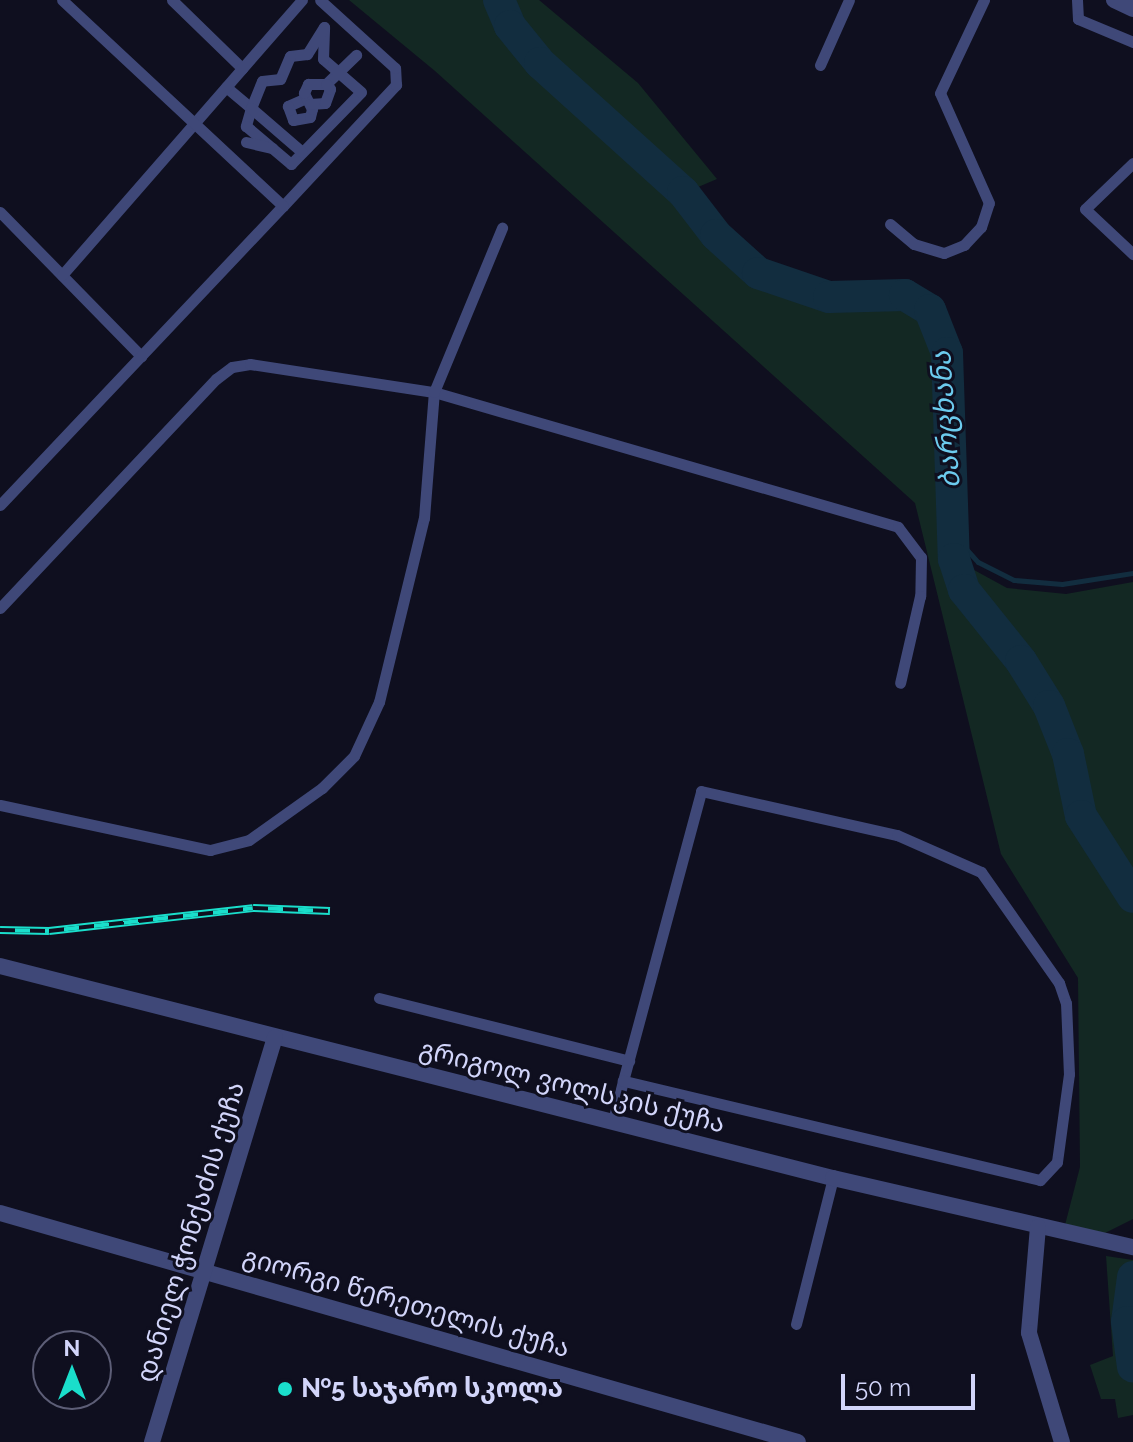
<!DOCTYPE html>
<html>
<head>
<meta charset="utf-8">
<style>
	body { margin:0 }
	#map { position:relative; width:1133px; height:1442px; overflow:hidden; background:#0f0f1f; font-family:Raleway,"Noto Sans Georgian",sans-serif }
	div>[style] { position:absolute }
	.green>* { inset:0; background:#132823 }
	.stream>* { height:5px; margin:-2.5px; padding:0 2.5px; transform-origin:2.5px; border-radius:2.5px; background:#122d3f }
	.river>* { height:32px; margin:-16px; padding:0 16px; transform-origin:16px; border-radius:16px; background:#122d3f }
	.service>* { height:11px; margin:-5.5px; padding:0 5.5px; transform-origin:5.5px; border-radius:5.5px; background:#3f4878 }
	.minor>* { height:16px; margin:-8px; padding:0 8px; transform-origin:8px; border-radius:8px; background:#3f4878 }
	.tertiary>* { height:16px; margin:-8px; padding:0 8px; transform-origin:8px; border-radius:8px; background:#3f4878 }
	.rail>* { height:8px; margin-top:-4px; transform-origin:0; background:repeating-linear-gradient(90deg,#0f0f1f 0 15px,#1adecb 0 30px); box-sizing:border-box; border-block:2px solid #1adecb }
	.dots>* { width:22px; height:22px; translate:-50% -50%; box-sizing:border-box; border:4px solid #0f0f1f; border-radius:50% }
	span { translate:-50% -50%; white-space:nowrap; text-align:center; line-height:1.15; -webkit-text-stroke:6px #0f0f1f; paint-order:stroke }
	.street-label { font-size:26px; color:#d2d5fa }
	.poi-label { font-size:26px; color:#d2d5fa; font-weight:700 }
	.left { translate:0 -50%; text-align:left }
	.water-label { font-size:28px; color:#6ccbee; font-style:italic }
	.north { position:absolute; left:32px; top:1330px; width:80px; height:80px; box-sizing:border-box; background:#0f0f1f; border:2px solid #5d5e77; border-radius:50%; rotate:0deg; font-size:22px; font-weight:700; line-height:32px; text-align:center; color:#d2d5fa }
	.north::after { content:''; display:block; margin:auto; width:28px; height:36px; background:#1adecb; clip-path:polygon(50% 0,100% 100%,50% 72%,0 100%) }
	.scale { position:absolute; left:841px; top:1374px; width:134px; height:36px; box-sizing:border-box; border:4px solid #d2d5fa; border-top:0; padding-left:10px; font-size:24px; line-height:28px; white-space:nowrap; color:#d2d5fa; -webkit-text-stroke:6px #0f0f1f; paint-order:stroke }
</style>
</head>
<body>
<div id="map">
	<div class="green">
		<i style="clip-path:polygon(349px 0,539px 0,638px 83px,717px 179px,684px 193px,716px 235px,758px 273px,795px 290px,829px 297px,905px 295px,930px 310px,947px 353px,954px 559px,1007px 588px,1066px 594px,1133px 582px,1133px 1219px,1105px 1233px,1065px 1225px,1080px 1167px,1078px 978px,1001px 854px,915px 503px,435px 71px)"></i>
		<i style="clip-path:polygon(1106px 1256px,1133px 1260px,1133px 1415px,1118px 1418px,1115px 1399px,1101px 1399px,1090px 1365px,1113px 1356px)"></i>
	</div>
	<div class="stream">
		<i style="left:955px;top:512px;width:29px;rotate:82deg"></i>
		<i style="left:959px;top:541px;width:28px;rotate:48deg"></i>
		<i style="left:978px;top:562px;width:40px;rotate:26.6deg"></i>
		<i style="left:1014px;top:580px;width:48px;rotate:4.8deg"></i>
		<i style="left:1062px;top:584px;width:72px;rotate:-8.8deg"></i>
	</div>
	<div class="river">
		<i style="left:499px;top:0;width:28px;rotate:67deg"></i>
		<i style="left:510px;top:26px;width:48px;rotate:51deg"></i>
		<i style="left:540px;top:63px;width:193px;rotate:42.1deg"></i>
		<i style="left:683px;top:192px;width:54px;rotate:52.5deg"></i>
		<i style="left:716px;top:235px;width:57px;rotate:42.1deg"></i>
		<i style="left:758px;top:273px;width:75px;rotate:18.7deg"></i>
		<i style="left:829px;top:297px;width:76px;rotate:-1.5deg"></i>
		<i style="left:905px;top:295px;width:29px;rotate:31deg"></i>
		<i style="left:930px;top:310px;width:46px;rotate:68.4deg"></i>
		<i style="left:947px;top:353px;width:206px;rotate:88.1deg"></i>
		<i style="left:954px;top:559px;width:33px;rotate:72deg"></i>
		<i style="left:964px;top:590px;width:91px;rotate:51.2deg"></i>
		<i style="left:1021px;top:661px;width:53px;rotate:58.1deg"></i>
		<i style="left:1049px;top:706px;width:52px;rotate:68.4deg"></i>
		<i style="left:1068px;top:754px;width:63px;rotate:78.2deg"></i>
		<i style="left:1081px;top:816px;width:96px;rotate:57.3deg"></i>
		<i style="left:1133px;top:1277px;width:45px;rotate:97.6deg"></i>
		<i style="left:1127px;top:1322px;width:45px;rotate:82.4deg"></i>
	</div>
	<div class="service">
		<i style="left:172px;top:0;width:98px;rotate:44.2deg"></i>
		<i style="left:1077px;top:0;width:19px;rotate:87deg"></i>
		<i style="left:1078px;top:19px;width:60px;rotate:22.7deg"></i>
		<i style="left:820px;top:65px;width:71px;rotate:-66deg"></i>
		<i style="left:326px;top:84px;width:42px;rotate:-44deg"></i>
		<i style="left:226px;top:87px;width:33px;rotate:40deg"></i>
		<i style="left:251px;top:108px;width:19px;rotate:106deg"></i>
		<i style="left:246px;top:126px;width:59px;rotate:40.2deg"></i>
		<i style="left:291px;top:164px;width:100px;rotate:-45.8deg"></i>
		<i style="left:361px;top:92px;width:50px;rotate:-139deg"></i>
		<i style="left:323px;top:59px;width:32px;rotate:-88deg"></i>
		<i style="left:324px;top:27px;width:32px;rotate:122deg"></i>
		<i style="left:307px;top:54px;width:17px;rotate:173deg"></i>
		<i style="left:290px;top:56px;width:25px;rotate:113deg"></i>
		<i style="left:280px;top:79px;width:18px;rotate:174deg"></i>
		<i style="left:262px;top:81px;width:29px;rotate:112deg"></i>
		<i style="left:251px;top:108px;width:67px;rotate:40.8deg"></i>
		<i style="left:306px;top:98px;width:20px;rotate:156deg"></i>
		<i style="left:288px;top:106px;width:15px;rotate:70deg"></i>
		<i style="left:293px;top:120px;width:17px;rotate:-10deg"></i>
		<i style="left:310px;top:117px;width:8px;rotate:-76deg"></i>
		<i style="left:312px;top:109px;width:18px;rotate:-117deg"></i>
		<i style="left:304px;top:93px;width:10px;rotate:-66deg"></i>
		<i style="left:308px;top:84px;width:18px"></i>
		<i style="left:310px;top:104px;width:15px;rotate:-4deg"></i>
		<i style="left:325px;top:103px;width:15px;rotate:-70deg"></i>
		<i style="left:330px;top:89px;width:6px;rotate:-129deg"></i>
		<i style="left:246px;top:142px;width:27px;rotate:13deg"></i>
		<i style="left:1133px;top:163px;width:66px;rotate:136.2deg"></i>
		<i style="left:1085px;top:209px;width:66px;rotate:43.2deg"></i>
		<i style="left:283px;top:206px;width:166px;rotate:-47deg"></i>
		<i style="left:396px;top:85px;width:17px;rotate:-93deg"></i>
		<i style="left:395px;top:68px;width:101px;rotate:-137.8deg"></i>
		<i style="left:0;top:212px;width:202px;rotate:45.6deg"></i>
		<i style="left:890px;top:224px;width:31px;rotate:40deg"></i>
		<i style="left:914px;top:244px;width:31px;rotate:17deg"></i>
		<i style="left:944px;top:253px;width:22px;rotate:-22deg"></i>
		<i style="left:964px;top:245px;width:25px;rotate:-47deg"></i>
		<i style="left:981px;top:227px;width:25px;rotate:-72deg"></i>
		<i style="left:989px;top:203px;width:120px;rotate:-114deg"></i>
		<i style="left:940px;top:93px;width:103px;rotate:-64.7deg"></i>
		<i style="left:62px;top:275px;width:365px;rotate:-48.9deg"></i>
		<i style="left:0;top:505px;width:412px;rotate:-46.6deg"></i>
		<i style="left:283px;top:206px;width:302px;rotate:-137deg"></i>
		<i style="left:0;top:608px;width:315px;rotate:-46.7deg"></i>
		<i style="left:216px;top:379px;width:20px;rotate:-37deg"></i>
		<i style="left:232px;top:367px;width:18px;rotate:-9deg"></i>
		<i style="left:250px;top:364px;width:186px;rotate:8.7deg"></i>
		<i style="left:434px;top:392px;width:483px;rotate:16.2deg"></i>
		<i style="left:898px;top:527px;width:38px;rotate:53deg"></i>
		<i style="left:921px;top:557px;width:39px;rotate:91deg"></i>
		<i style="left:920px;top:596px;width:89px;rotate:102.9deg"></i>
		<i style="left:0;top:805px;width:215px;rotate:12.1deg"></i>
		<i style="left:210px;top:850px;width:40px;rotate:-14.4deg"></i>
		<i style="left:249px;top:840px;width:90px;rotate:-35.5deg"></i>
		<i style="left:322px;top:788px;width:45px;rotate:-45deg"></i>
		<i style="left:354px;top:756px;width:60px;rotate:-65.2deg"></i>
		<i style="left:379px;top:702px;width:189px;rotate:-76.3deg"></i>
		<i style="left:424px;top:518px;width:126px;rotate:-85.5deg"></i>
		<i style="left:434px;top:392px;width:178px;rotate:-67.5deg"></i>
		<i style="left:379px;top:998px;width:258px;rotate:14.1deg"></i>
		<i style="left:613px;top:1121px;width:41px;rotate:-76deg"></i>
		<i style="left:623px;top:1081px;width:300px;rotate:-74.9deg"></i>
		<i style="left:701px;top:791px;width:201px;rotate:12.7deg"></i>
		<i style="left:897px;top:835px;width:92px;rotate:23.8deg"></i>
		<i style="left:981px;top:872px;width:136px;rotate:54.9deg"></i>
		<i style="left:1059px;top:983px;width:21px;rotate:71deg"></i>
		<i style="left:1066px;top:1003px;width:71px;rotate:87.6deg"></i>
		<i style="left:1069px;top:1074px;width:89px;rotate:97.8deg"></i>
		<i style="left:1057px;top:1162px;width:25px;rotate:133deg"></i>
		<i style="left:1040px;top:1180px;width:429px;rotate:-166.6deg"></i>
		<i style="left:796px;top:1324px;width:151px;rotate:-75.8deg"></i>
	</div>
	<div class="minor">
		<i style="left:0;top:966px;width:860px;rotate:14.28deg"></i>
		<i style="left:833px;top:1178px;width:308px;rotate:13deg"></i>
		<i style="left:0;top:1213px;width:830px;rotate:16.01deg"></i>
		<i style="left:1038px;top:1227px;width:106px;rotate:94.9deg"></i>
		<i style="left:1029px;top:1333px;width:114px;rotate:73.2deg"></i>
		<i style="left:152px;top:1442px;width:423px;rotate:-73.1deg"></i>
	</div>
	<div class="tertiary">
		<i style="left:1114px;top:0;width:21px;rotate:25deg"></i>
	</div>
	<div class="rail">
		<i style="left:0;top:930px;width:49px;rotate:1.2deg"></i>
		<i style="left:49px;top:931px;width:205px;rotate:-6.4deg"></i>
		<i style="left:253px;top:908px;width:77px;rotate:2.2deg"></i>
	</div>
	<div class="dots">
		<i style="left:285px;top:1389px;background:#1adecb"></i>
	</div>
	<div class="street-label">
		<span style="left:572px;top:1087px;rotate:14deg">გრიგოლ ვოლსკის ქუჩა</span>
		<span style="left:191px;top:1232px;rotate:-73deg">დანიელ ჭონქაძის ქუჩა</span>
		<span style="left:406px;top:1303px;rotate:16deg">გიორგი წერეთელის ქუჩა</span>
	</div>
	<div class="poi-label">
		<span class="left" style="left:301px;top:1389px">№5 საჯარო სკოლა</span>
	</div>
	<div class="water-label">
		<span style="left:946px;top:420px;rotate:-94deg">ბარცხანა</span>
	</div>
	<div class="north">N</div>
	<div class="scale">50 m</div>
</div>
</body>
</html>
